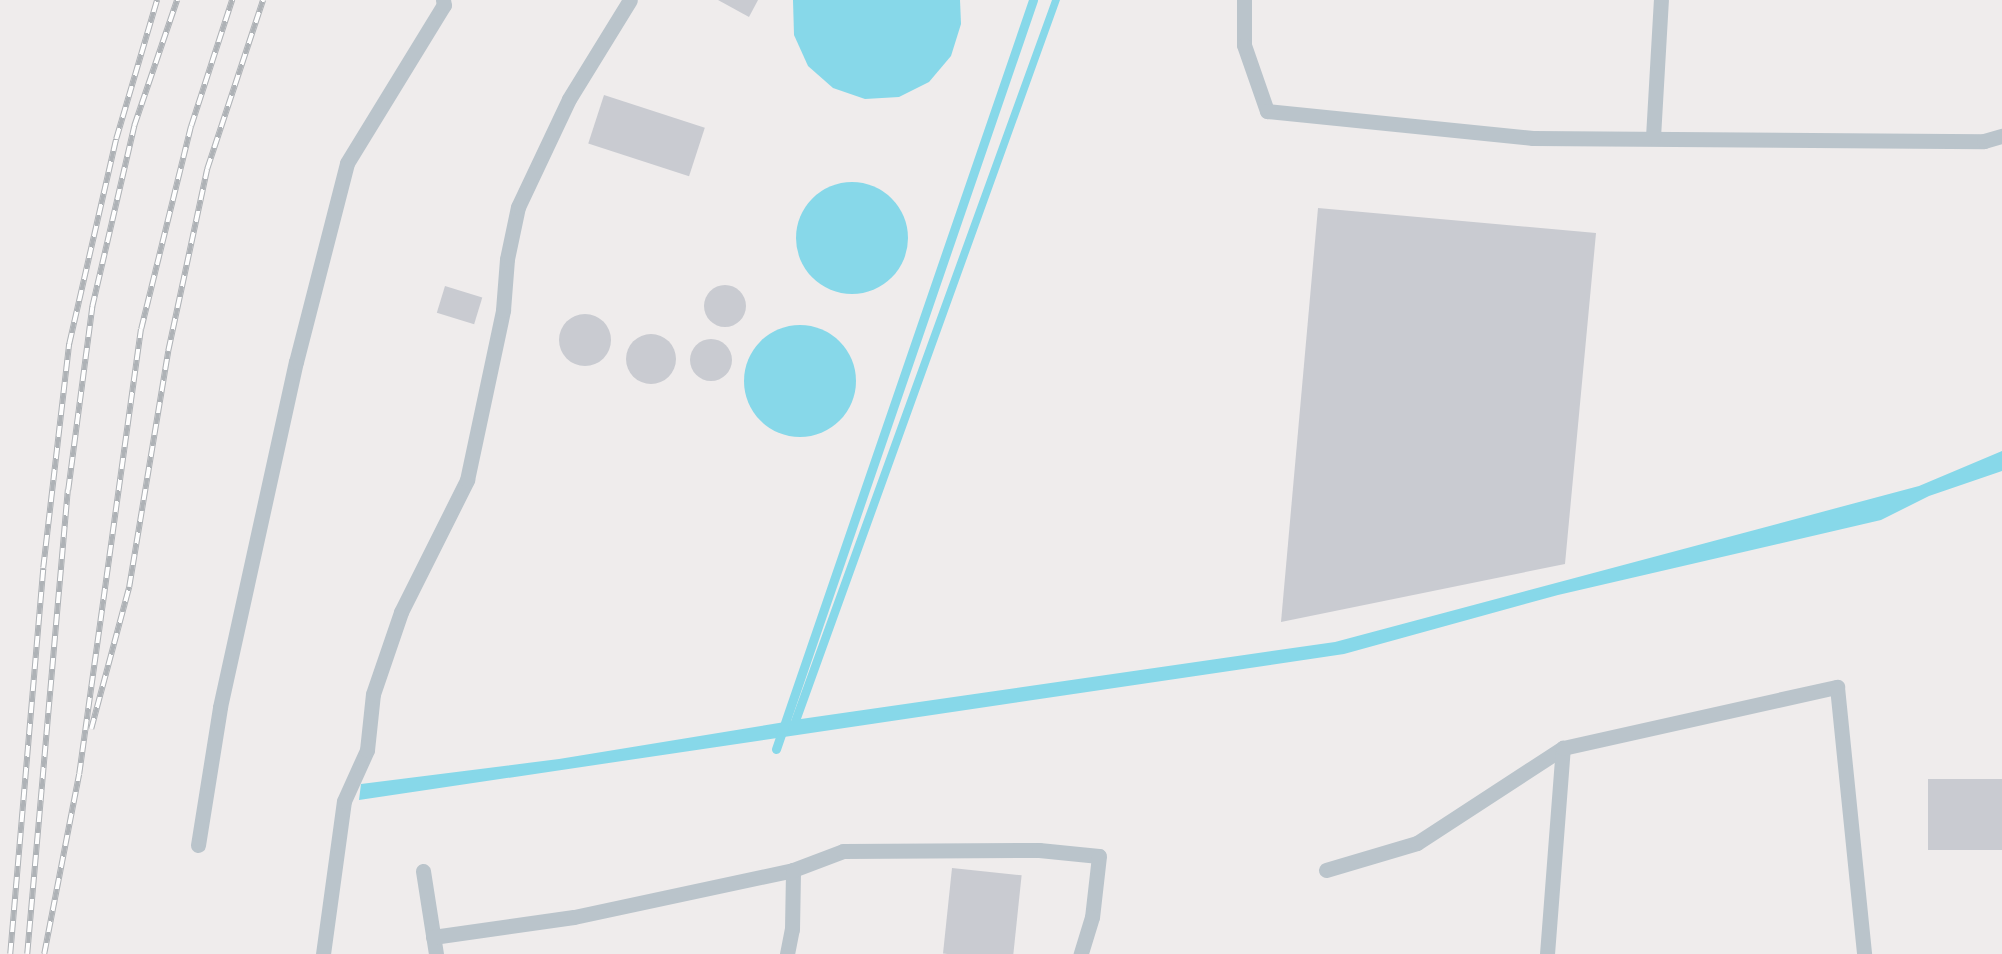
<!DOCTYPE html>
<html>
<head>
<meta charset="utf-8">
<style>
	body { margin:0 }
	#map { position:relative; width:2002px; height:954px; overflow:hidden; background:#efecec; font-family:"DM Sans",sans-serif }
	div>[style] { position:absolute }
	.water>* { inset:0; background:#87d8e9 }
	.round { border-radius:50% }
	.stream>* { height:9px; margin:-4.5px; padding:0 4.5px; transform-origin:4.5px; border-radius:4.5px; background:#87d8e9 }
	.building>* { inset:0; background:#c9cbd1; transform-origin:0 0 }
	.lane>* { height:15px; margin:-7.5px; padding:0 7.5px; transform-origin:7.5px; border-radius:7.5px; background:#bac4cb }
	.rail>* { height:5.5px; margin-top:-2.75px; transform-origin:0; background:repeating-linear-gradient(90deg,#fff 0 11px,#aeb2b6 0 22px); box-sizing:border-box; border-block:1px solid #aeb2b6 }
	span { translate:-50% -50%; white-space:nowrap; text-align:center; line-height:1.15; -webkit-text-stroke:4px #fff; paint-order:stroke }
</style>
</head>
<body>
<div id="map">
	<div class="water">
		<i style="clip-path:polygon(793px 0,960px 0,961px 24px,951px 56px,929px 82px,899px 97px,865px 99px,833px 88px,808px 66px,794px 35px)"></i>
		<i style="clip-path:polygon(1052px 0,1060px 0,801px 719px,1335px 642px,1919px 486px,2002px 451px,2002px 471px,1929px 496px,1881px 520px,1558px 595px,1344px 654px,359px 800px,361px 784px,559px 759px,791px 721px)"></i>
		<i class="round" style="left:796px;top:182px;width:112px;height:112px"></i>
		<i class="round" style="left:744px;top:325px;width:112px;height:112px"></i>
	</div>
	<div class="stream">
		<i style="left:776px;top:749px;width:792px;rotate:-71.06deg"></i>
	</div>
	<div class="building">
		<i style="clip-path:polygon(718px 0,758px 0,749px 17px)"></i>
		<i style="left:604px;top:95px;width:106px;height:51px;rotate:18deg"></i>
		<i style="clip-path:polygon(1318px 208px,1596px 233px,1565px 564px,1281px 622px)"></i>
		<i class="round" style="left:704px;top:285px;width:42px;height:42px"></i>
		<i style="left:445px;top:286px;width:39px;height:28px;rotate:17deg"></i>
		<i class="round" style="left:559px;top:314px;width:52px;height:52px"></i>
		<i class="round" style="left:626px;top:334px;width:50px;height:50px"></i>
		<i class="round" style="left:690px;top:339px;width:42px;height:42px"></i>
		<i style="left:2002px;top:779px;width:71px;height:74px;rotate:90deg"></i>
		<i style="left:952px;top:868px;width:70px;height:86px;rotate:6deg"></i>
	</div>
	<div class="lane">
		<i style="left:1244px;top:0;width:45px;rotate:90deg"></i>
		<i style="left:1244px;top:45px;width:70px;rotate:70.8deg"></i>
		<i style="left:1267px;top:111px;width:267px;rotate:5.8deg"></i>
		<i style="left:1533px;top:138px;width:451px;rotate:0.4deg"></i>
		<i style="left:1984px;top:141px;width:19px;rotate:-16deg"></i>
		<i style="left:1653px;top:137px;width:137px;rotate:-86.7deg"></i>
		<i style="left:198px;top:845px;width:140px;rotate:-80.9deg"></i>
		<i style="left:220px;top:707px;width:353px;rotate:-77.6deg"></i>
		<i style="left:296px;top:362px;width:205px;rotate:-75.6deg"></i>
		<i style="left:347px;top:163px;width:185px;rotate:-58.5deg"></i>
		<i style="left:444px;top:5px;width:5px;rotate:-101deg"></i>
		<i style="left:1326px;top:870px;width:95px;rotate:-16.5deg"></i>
		<i style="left:1417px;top:843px;width:174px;rotate:-33.1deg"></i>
		<i style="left:423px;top:871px;width:84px;rotate:81.1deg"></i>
		<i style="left:433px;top:937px;width:142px;rotate:-8.1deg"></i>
		<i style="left:574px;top:917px;width:224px;rotate:-12.1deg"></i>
		<i style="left:323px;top:954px;width:154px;rotate:-82.2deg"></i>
		<i style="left:344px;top:801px;width:56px;rotate:-65.7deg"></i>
		<i style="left:367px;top:750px;width:56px;rotate:-83.9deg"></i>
		<i style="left:373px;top:694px;width:87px;rotate:-71.1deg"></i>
		<i style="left:401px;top:612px;width:148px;rotate:-63.4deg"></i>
		<i style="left:467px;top:480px;width:174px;rotate:-78deg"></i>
		<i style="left:503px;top:310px;width:51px;rotate:-85.5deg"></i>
		<i style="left:507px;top:259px;width:53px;rotate:-78.1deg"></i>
		<i style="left:518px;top:207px;width:119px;rotate:-64.7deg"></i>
		<i style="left:569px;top:99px;width:116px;rotate:-58.4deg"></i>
		<i style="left:787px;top:954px;width:25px;rotate:-79deg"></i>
		<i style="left:792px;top:929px;width:59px;rotate:-89deg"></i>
		<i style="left:793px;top:870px;width:53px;rotate:-20.8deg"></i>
		<i style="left:843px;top:851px;width:196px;rotate:-0.3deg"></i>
		<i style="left:1039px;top:850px;width:60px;rotate:5.7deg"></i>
		<i style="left:1099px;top:856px;width:61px;rotate:96.5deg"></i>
		<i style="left:1092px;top:917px;width:39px;rotate:107deg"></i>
		<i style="left:1547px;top:954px;width:207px;rotate:-85.6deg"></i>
		<i style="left:1563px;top:748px;width:281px;rotate:-12.6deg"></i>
		<i style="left:1837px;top:687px;width:268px;rotate:84.2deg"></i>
	</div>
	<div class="rail">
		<i style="left:91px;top:729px;width:147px;rotate:-75deg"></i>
		<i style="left:129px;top:587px;width:239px;rotate:-80.6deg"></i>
		<i style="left:168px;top:351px;width:186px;rotate:-77.9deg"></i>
		<i style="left:207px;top:169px;width:178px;rotate:-71.7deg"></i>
		<i style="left:10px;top:954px;width:387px;rotate:-85.1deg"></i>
		<i style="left:43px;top:568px;width:226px;rotate:-83.4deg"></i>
		<i style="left:69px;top:344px;width:210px;rotate:-77.1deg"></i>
		<i style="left:116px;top:139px;width:145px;rotate:-73.6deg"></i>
		<i style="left:27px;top:954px;width:466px;rotate:-85deg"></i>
		<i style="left:68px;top:490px;width:185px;rotate:-82.5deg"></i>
		<i style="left:92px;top:307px;width:186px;rotate:-76.9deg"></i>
		<i style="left:134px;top:126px;width:133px;rotate:-71.2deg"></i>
		<i style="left:44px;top:954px;width:183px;rotate:-79deg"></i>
		<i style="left:79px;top:774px;width:449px;rotate:-82.1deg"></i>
		<i style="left:141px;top:329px;width:209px;rotate:-76.2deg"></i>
		<i style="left:191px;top:126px;width:133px;rotate:-72deg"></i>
	</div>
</div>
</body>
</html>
